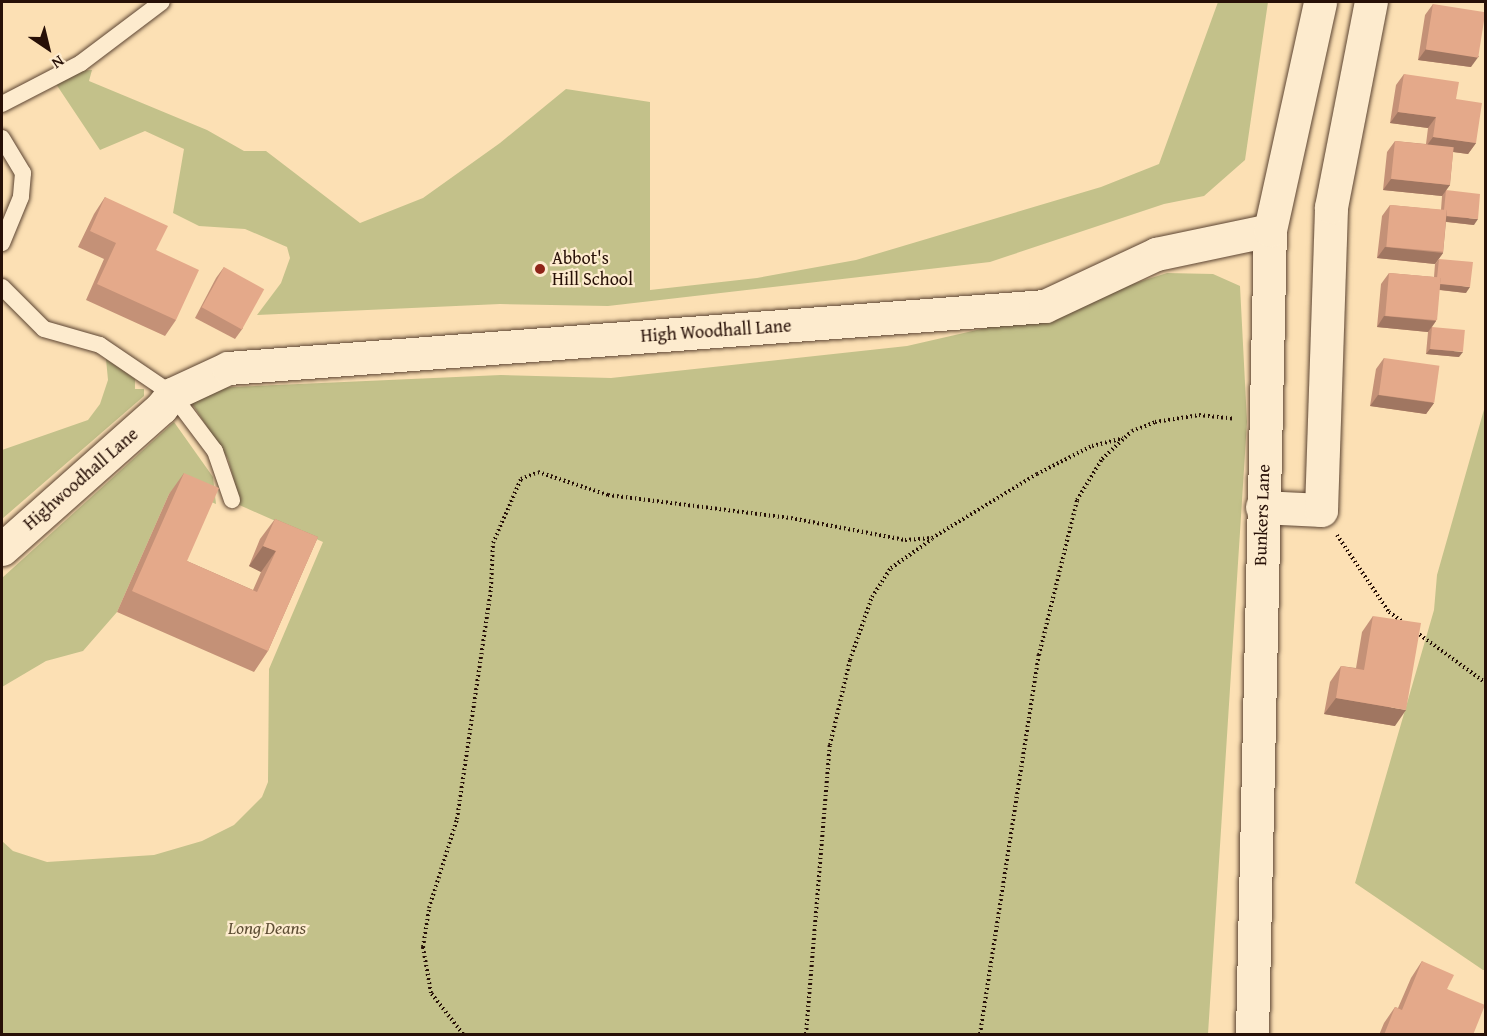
<!DOCTYPE html>
<html>
<head>
<meta charset="utf-8">
<style>
	body { margin:0 }
	#map { position:relative; width:1487px; height:1036px; overflow:hidden; background:#fce0b4; font-family:"Gentium Book Plus",serif }
	div>[style] { position:absolute }
	.green>* { inset:0; background:#c3c18a }
	.path>* { height:4px; margin-top:-2px; transform-origin:0; background:repeating-linear-gradient(90deg,#271007 0 1.5px,transparent 0 4.5px) }
	.roads { filter:drop-shadow(0 0 2px #5c4432) drop-shadow(0 0 2px #5c4432) }
	.service>* { height:16px; margin:-8px; padding:0 8px; transform-origin:8px; border-radius:8px; background:#fdebce }
	.minor>* { height:33px; margin:-16.5px; padding:0 16.5px; transform-origin:16.5px; border-radius:16.5px; background:#fdebce }
	.tertiary>* { height:33px; margin:-16.5px; padding:0 16.5px; transform-origin:16.5px; border-radius:16.5px; background:#fdebce }
	.wall>* { inset:0; background:#c49177 }
	.shaded-wall>* { inset:0; background:#a07661 }
	.building>* { inset:0; background:#e4a98a; transform-origin:0 0 }
	.dots>* { width:16px; height:16px; translate:-50% -50%; box-sizing:border-box; border:3px solid #fdebce; border-radius:50% }
	span { translate:-50% -50%; white-space:nowrap; text-align:center; line-height:1.15; -webkit-text-stroke:4.5px #fdebce; paint-order:stroke }
	.poi-label { font-size:18px; color:#271007 }
	.left { translate:0 -50%; text-align:left }
	.street-label { font-size:18px; color:#271007 }
	.park-label { font-size:18px; color:#5e4e35; font-style:italic }
	.frame { position:absolute; inset:0; border:3px solid #271007; pointer-events:none }
	.north { position:absolute; left:18px; top:18px; width:60px; height:60px; -webkit-text-stroke:4px #fdebce; paint-order:stroke; rotate:145deg; font-size:16px; font-weight:700; line-height:24px; text-align:center; color:#271007 }
	.north::after { content:''; display:block; margin:auto; width:21px; height:27px; background:#271007; clip-path:polygon(50% 0,100% 100%,50% 72%,0 100%) }
</style>
</head>
<body>
<div id="map">
	<div class="green">
		<i style="clip-path:polygon(1218px 2px,1268px 2px,1245px 160px,1204px 196px,1164px 204px,990px 262px,608px 306px,500px 304px,257px 315px,281px 283px,290px 258px,287px 247px,245px 229px,199px 226px,173px 213px,184px 149px,145px 131px,100px 150px,54px 81px,75px 71px,92px 70px,89px 81px,207px 130px,244px 151px,266px 151px,360px 223px,423px 198px,500px 143px,566px 89px,650px 102px,650px 290px,757px 278px,856px 260px,1101px 187px,1159px 164px)"></i>
		<i style="clip-path:polygon(1167px 273px,1213px 274px,1240px 286px,1247px 422px,1208px 1034px,2px 1034px,2px 841px,13px 851px,47px 862px,154px 855px,202px 841px,234px 825px,262px 797px,268px 782px,269px 669px,323px 542px,237px 504px,239px 498px,228px 459px,189px 399px,188px 389px,501px 375px,611px 378px,907px 346px,1016px 321px)"></i>
		<i style="clip-path:polygon(106px 359px,135px 379px,135px 389px,144px 389px,144px 396px,2px 519px,2px 450px,88px 420px,100px 404px,108px 380px)"></i>
		<i style="clip-path:polygon(1485px 406px,1485px 970px,1483px 970px,1355px 883px,1434px 610px,1437px 575px)"></i>
		<i style="clip-path:polygon(174px 422px,213px 477px,216px 504px,178px 488px,180px 481px,169px 494px,117px 612px,83px 651px,46px 661px,2px 687px,2px 578px)"></i>
	</div>
	<div class="path">
		<i style="left:1337px;top:535px;width:93px;rotate:56deg"></i>
		<i style="left:1389px;top:612px;width:17px;rotate:36deg"></i>
		<i style="left:1416px;top:632px;width:87px;rotate:36.1deg"></i>
		<i style="left:463px;top:1034px;width:52px;rotate:-128deg"></i>
		<i style="left:431px;top:993px;width:47px;rotate:-99.9deg"></i>
		<i style="left:423px;top:947px;width:39px;rotate:-81deg"></i>
		<i style="left:429px;top:908px;width:93px;rotate:-72.5deg"></i>
		<i style="left:457px;top:819px;width:233px;rotate:-81.6deg"></i>
		<i style="left:491px;top:588px;width:45px;rotate:-87.5deg"></i>
		<i style="left:493px;top:543px;width:70px;rotate:-66.4deg"></i>
		<i style="left:521px;top:479px;width:18px;rotate:-22deg"></i>
		<i style="left:538px;top:472px;width:74px;rotate:18.2deg"></i>
		<i style="left:608px;top:495px;width:184px;rotate:7.2deg"></i>
		<i style="left:791px;top:518px;width:116px;rotate:10.9deg"></i>
		<i style="left:905px;top:540px;width:27px;rotate:-4deg"></i>
		<i style="left:932px;top:538px;width:123px;rotate:-31.4deg"></i>
		<i style="left:1037px;top:474px;width:62px;rotate:-27deg"></i>
		<i style="left:1092px;top:446px;width:32px;rotate:-14deg"></i>
		<i style="left:806px;top:1034px;width:290px;rotate:-85.3deg"></i>
		<i style="left:830px;top:745px;width:87px;rotate:-76.8deg"></i>
		<i style="left:850px;top:660px;width:67px;rotate:-70.8deg"></i>
		<i style="left:872px;top:597px;width:35px;rotate:-57deg"></i>
		<i style="left:891px;top:568px;width:50px;rotate:-35.3deg"></i>
		<i style="left:980px;top:1034px;width:384px;rotate:-81.2deg"></i>
		<i style="left:1039px;top:655px;width:160px;rotate:-76.2deg"></i>
		<i style="left:1077px;top:500px;width:48px;rotate:-58.6deg"></i>
		<i style="left:1102px;top:459px;width:41px;rotate:-43deg"></i>
		<i style="left:1132px;top:431px;width:25px;rotate:-21deg"></i>
		<i style="left:1155px;top:422px;width:45px;rotate:-9deg"></i>
		<i style="left:1199px;top:415px;width:36px;rotate:6deg"></i>
	</div>
	<div class="roads">
		<div class="service">
			<i style="left:2px;top:104px;width:89px;rotate:-27.4deg"></i>
			<i style="left:81px;top:63px;width:101px;rotate:-37deg"></i>
			<i style="left:2px;top:138px;width:41px;rotate:59deg"></i>
			<i style="left:23px;top:173px;width:24px;rotate:95deg"></i>
			<i style="left:21px;top:197px;width:50px;rotate:112.4deg"></i>
			<i style="left:2px;top:287px;width:59px;rotate:45deg"></i>
			<i style="left:44px;top:329px;width:58px;rotate:15.9deg"></i>
			<i style="left:100px;top:345px;width:87px;rotate:34.2deg"></i>
			<i style="left:172px;top:394px;width:71px;rotate:53deg"></i>
			<i style="left:215px;top:451px;width:52px;rotate:70.9deg"></i>
		</div>
		<div class="minor">
			<i style="left:1262px;top:507px;width:59px;rotate:2.9deg"></i>
			<i style="left:1321px;top:510px;width:303px;rotate:-88.1deg"></i>
			<i style="left:1331px;top:207px;width:209px;rotate:-79deg"></i>
			<i style="left:2px;top:549px;width:213px;rotate:-41.6deg"></i>
			<i style="left:161px;top:408px;width:18px;rotate:-52deg"></i>
			<i style="left:172px;top:394px;width:62px;rotate:-24.9deg"></i>
			<i style="left:228px;top:368px;width:819px;rotate:-4.34deg"></i>
			<i style="left:1045px;top:306px;width:123px;rotate:-25.1deg"></i>
			<i style="left:1156px;top:254px;width:116px;rotate:-11.9deg"></i>
		</div>
		<div class="tertiary">
			<i style="left:1252px;top:1034px;width:804px;rotate:-88.72deg"></i>
			<i style="left:1270px;top:230px;width:233px;rotate:-77.6deg"></i>
		</div>
	</div>
	<div class="wall">
		<i style="clip-path:polygon(1433px 4px,1471px 67px,1418px 60px,1425px 15px)"></i>
		<i style="clip-path:polygon(1404px 74px,1456px 99px,1476px 143px,1468px 154px,1453px 152px,1450px 185px,1446px 190px,1474px 225px,1446px 222px,1443px 253px,1435px 264px,1377px 258px,1382px 216px,1390px 205px,1441px 210px,1442px 196px,1383px 190px,1387px 152px,1395px 141px,1426px 144px,1428px 128px,1390px 123px,1396px 85px)"></i>
		<i style="clip-path:polygon(105px 197px,156px 250px,176px 320px,165px 336px,86px 300px,104px 259px,78px 247px,94px 214px)"></i>
		<i style="clip-path:polygon(1439px 259px,1466px 293px,1439px 290px,1436px 321px,1432px 327px,1459px 357px,1426px 354px,1428px 332px,1377px 327px,1381px 284px,1389px 273px,1434px 277px,1435px 264px)"></i>
		<i style="clip-path:polygon(224px 267px,243px 328px,235px 339px,195px 318px,216px 278px)"></i>
		<i style="clip-path:polygon(1384px 358px,1434px 403px,1426px 414px,1370px 406px,1376px 369px)"></i>
		<i style="clip-path:polygon(184px 473px,187px 561px,253px 590px,261px 572px,249px 566px,260px 539px,275px 519px,318px 537px,268px 651px,254px 672px,117px 612px,169px 494px)"></i>
		<i style="clip-path:polygon(1373px 616px,1395px 726px,1324px 714px,1330px 682px,1341px 666px,1356px 668px,1362px 632px)"></i>
		<i style="clip-path:polygon(1422px 961px,1447px 989px,1473px 1035px,1379px 1035px,1384px 1023px,1395px 1007px,1398px 1008px,1411px 978px)"></i>
	</div>
	<div class="shaded-wall">
		<i style="clip-path:polygon(1426px 49px,1479px 56px,1471px 67px,1418px 60px)"></i>
		<i style="clip-path:polygon(1398px 112px,1436px 117px,1428px 128px,1390px 123px)"></i>
		<i style="clip-path:polygon(1433px 137px,1476px 143px,1468px 154px,1425px 148px)"></i>
		<i style="clip-path:polygon(1391px 179px,1450px 185px,1442px 196px,1383px 190px)"></i>
		<i style="clip-path:polygon(1444px 216px,1478px 219px,1474px 225px,1440px 221px)"></i>
		<i style="clip-path:polygon(1385px 247px,1443px 253px,1435px 264px,1377px 258px)"></i>
		<i style="clip-path:polygon(1437px 283px,1470px 287px,1466px 293px,1433px 289px)"></i>
		<i style="clip-path:polygon(1384px 316px,1436px 321px,1428px 332px,1377px 327px)"></i>
		<i style="clip-path:polygon(1430px 349px,1463px 352px,1459px 357px,1426px 354px)"></i>
		<i style="clip-path:polygon(1378px 395px,1434px 403px,1426px 414px,1370px 406px)"></i>
		<i style="clip-path:polygon(263px 546px,276px 551px,261px 572px,249px 566px)"></i>
		<i style="clip-path:polygon(1336px 698px,1406px 710px,1395px 726px,1324px 714px)"></i>
	</div>
	<div class="building">
		<i style="left:1433px;top:4px;width:53px;height:46px;rotate:9deg"></i>
		<i style="clip-path:polygon(1404px 74px,1459px 82px,1456px 99px,1482px 103px,1476px 143px,1433px 137px,1436px 117px,1398px 112px)"></i>
		<i style="left:1395px;top:141px;width:59px;height:38px;rotate:6deg"></i>
		<i style="clip-path:polygon(1446px 190px,1480px 194px,1478px 219px,1447px 216px,1447px 210px,1444px 210px)"></i>
		<i style="clip-path:polygon(105px 197px,168px 226px,156px 250px,199px 270px,176px 320px,97px 284px,116px 243px,90px 231px)"></i>
		<i style="left:1390px;top:205px;width:57px;height:42px;rotate:5deg"></i>
		<i style="clip-path:polygon(1439px 259px,1473px 262px,1470px 287px,1440px 284px,1441px 278px,1437px 278px)"></i>
		<i style="left:224px;top:267px;width:46px;height:46px;rotate:29deg"></i>
		<i style="left:1389px;top:273px;width:52px;height:43px;rotate:5deg"></i>
		<i style="left:1432px;top:327px;width:33px;height:22px;rotate:5deg"></i>
		<i style="left:1384px;top:358px;width:56px;height:37px;rotate:8deg"></i>
		<i style="clip-path:polygon(184px 473px,219px 488px,187px 561px,257px 592px,276px 551px,263px 546px,275px 519px,318px 537px,268px 651px,132px 591px)"></i>
		<i style="clip-path:polygon(1373px 616px,1421px 623px,1406px 710px,1336px 698px,1341px 666px,1364px 670px)"></i>
		<i style="clip-path:polygon(1422px 961px,1454px 975px,1447px 989px,1485px 1005px,1473px 1035px,1384px 1035px,1395px 1007px,1402px 1010px)"></i>
	</div>
	<div class="dots">
		<i style="left:540px;top:269px;background:#8f2418"></i>
	</div>
	<div class="poi-label">
		<span class="left" style="left:552px;top:269px">Abbot's<br>Hill School</span>
	</div>
	<div class="street-label">
		<span style="left:716px;top:331px;rotate:-4deg">High Woodhall Lane</span>
		<span style="left:81px;top:479px;rotate:-41deg">Highwoodhall Lane</span>
		<span style="left:1262px;top:515px;rotate:-88deg">Bunkers Lane</span>
	</div>
	<div class="park-label">
		<span style="left:267px;top:928px">Long Deans</span>
	</div>
	<div class="frame"></div>
	<div class="north">N</div>
</div>
</body>
</html>
